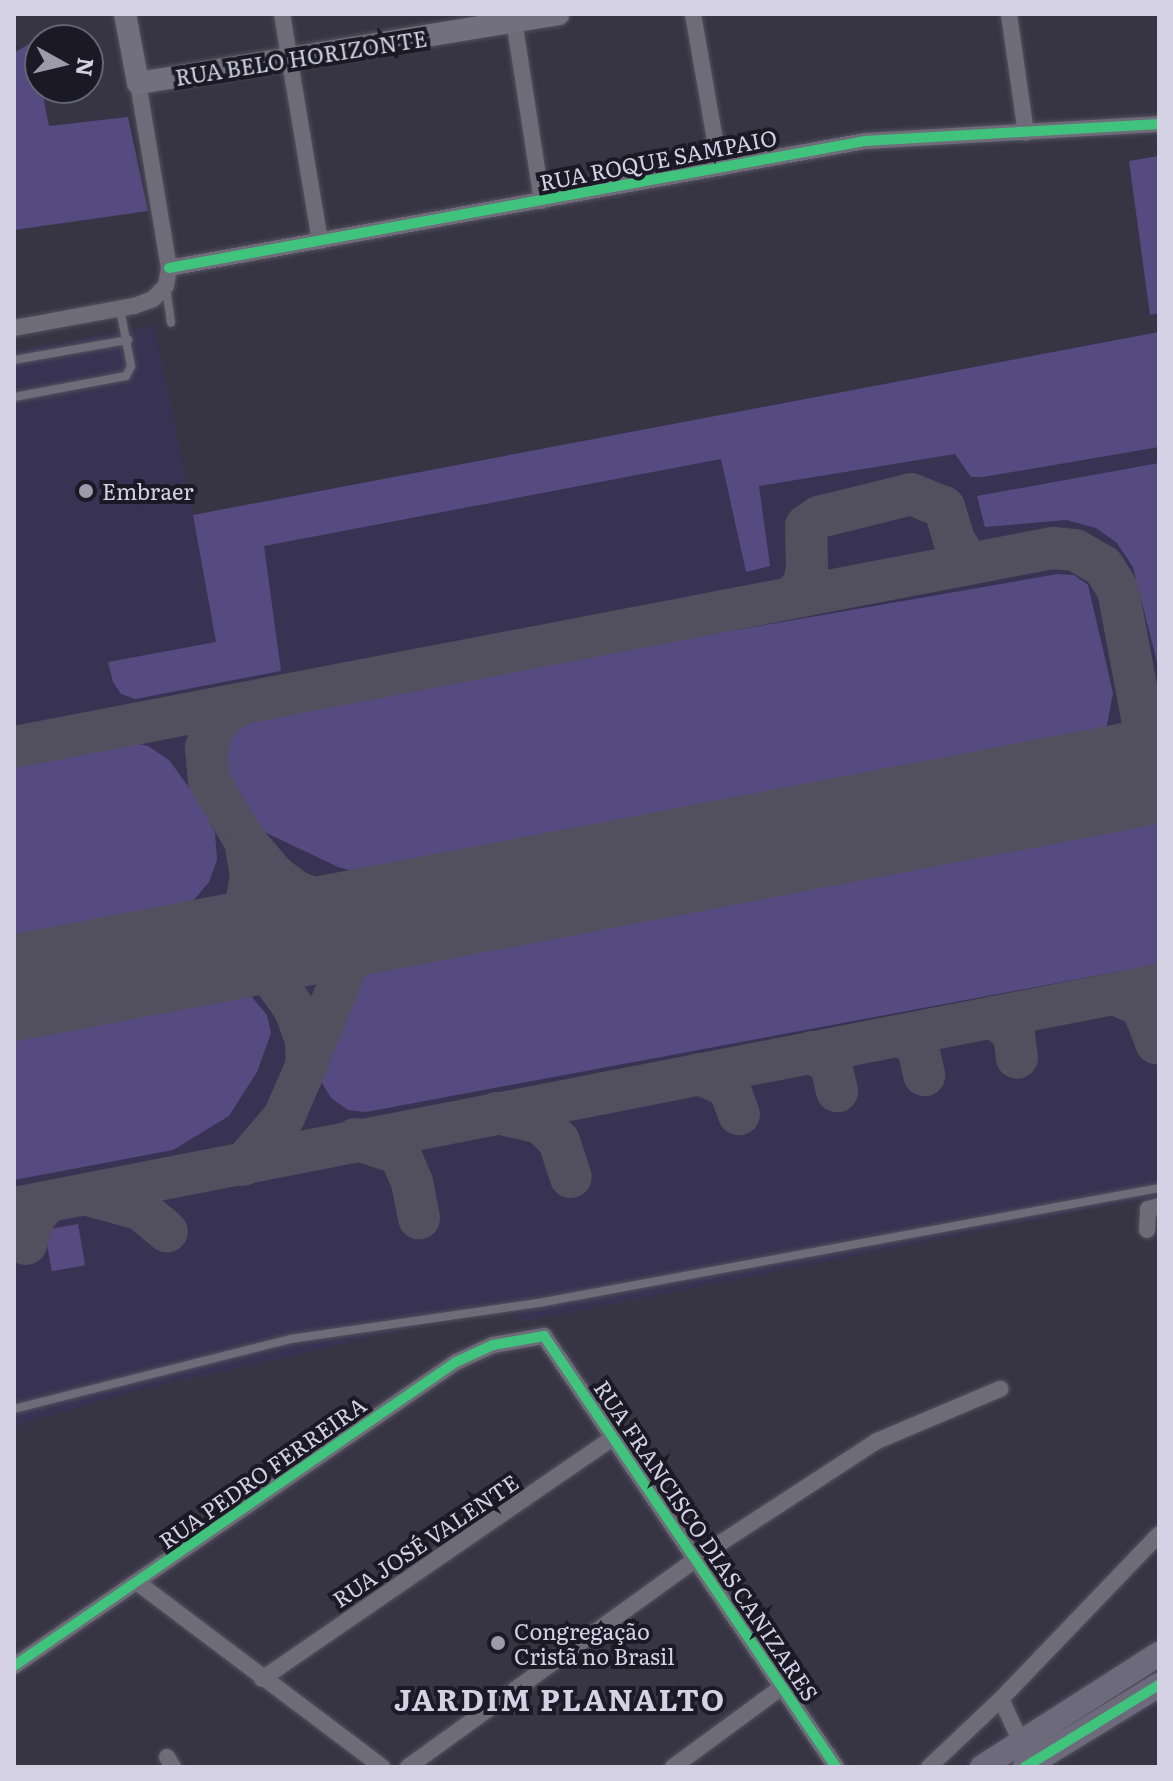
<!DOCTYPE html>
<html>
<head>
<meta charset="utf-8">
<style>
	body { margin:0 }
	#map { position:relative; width:1173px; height:1781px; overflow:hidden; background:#373544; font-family:Literata,serif }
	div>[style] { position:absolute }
	.built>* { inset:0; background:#383352 }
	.green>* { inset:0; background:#554b81; transform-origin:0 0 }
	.taxiway>* { height:42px; margin:-21px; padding:0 21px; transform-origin:21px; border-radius:21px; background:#52505e }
	.runway>* { height:106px; margin:-53px; padding:0 53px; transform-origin:53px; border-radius:53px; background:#52505e }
	.roads { filter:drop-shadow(0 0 2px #53515e) drop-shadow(0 0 2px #53515e) }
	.lane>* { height:8px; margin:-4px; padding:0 4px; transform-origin:4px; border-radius:4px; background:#6e6c79 }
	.street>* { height:16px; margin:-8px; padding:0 8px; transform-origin:8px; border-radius:8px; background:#6e6c79 }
	.secondary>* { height:22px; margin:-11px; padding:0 11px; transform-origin:11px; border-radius:11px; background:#72707f }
	.primary>* { height:24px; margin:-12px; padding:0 12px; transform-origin:12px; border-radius:12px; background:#6d6b7b }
	.cycleway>* { height:10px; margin:-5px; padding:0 5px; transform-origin:5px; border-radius:5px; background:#40c37c }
	.dots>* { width:22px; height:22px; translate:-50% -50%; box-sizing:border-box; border:4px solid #1a1925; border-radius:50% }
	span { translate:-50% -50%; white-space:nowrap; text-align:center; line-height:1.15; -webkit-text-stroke:8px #1a1925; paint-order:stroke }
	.street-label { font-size:22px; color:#d3d1e3 }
	.poi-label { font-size:22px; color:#d3d1e3 }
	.left { translate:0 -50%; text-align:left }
	.district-label { font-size:30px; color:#d3d1e3; font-weight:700; letter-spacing:2px }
	.frame { position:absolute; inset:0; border:16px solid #d3d1e3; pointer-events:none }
	.north { position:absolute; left:24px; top:24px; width:80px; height:80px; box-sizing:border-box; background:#1a1925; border:2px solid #646371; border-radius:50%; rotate:98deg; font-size:22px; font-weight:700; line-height:32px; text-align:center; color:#d3d1e3 }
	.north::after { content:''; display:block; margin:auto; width:28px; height:36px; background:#9c9aab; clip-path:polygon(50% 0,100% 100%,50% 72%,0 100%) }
</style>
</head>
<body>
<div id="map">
	<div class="built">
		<i style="clip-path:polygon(154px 325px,194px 515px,1159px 332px,1159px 1196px,521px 1322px,511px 1309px,466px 1316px,132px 1392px,14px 1426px,14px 351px)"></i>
	</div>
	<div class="green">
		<i style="clip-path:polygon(32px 42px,49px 126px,128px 117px,148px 211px,14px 230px,14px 53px)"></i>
		<i style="clip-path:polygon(1159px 156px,1159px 313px,1150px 315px,1129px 161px)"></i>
		<i style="clip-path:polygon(1159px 332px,1159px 447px,983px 477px,971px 477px,955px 454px,759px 486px,770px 566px,746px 572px,721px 459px,264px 546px,281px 671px,135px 699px,121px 694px,113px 682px,108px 662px,216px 642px,193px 515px)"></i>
		<i style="clip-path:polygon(1159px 463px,1159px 670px,1133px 567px,1117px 543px,1096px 528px,1067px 520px,985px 527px,977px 496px)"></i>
		<i style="clip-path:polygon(1058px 574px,1074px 575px,1088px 585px,1113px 693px,1107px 725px,1095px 738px,372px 876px,338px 867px,256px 828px,234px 804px,217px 770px,216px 746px,226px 727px,242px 716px)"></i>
		<i style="clip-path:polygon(128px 741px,148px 746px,169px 760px,201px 804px,215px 833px,217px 860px,209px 882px,182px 914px,14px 946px,14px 760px)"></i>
		<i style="clip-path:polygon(1159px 799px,1159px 964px,366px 1112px,348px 1110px,331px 1098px,319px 1078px,319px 1054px,346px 980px,357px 964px,379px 951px)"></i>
		<i style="clip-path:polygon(201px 980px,226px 982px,251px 996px,267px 1015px,271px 1033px,257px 1072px,229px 1116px,173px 1150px,14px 1180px,14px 1016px)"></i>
		<i style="left:78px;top:1224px;width:42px;height:34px;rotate:80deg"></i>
	</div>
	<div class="taxiway">
		<i style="left:791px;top:598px;width:19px;rotate:-47deg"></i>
		<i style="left:804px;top:584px;width:15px;rotate:-79deg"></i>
		<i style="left:807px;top:569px;width:43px;rotate:-91.3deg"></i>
		<i style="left:806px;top:526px;width:16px;rotate:-35deg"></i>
		<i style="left:819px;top:517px;width:95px;rotate:-14deg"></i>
		<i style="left:911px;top:494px;width:35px;rotate:22deg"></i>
		<i style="left:944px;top:507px;width:34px;rotate:73deg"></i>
		<i style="left:954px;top:540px;width:28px;rotate:58deg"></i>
		<i style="left:238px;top:706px;width:29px;rotate:144deg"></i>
		<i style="left:215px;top:723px;width:27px;rotate:110deg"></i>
		<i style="left:206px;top:748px;width:32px;rotate:85deg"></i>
		<i style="left:209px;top:780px;width:71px;rotate:59.5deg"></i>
		<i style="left:245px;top:841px;width:34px;rotate:80deg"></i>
		<i style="left:251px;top:874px;width:31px;rotate:99deg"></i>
		<i style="left:246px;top:905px;width:51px;rotate:128.7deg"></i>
		<i style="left:214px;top:945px;width:64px;rotate:165.5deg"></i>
		<i style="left:152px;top:961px;width:52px;rotate:-6.6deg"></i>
		<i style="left:204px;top:955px;width:37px;rotate:9deg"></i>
		<i style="left:241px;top:961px;width:39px;rotate:30deg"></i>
		<i style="left:275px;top:981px;width:35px;rotate:55deg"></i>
		<i style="left:295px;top:1010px;width:33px;rotate:70deg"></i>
		<i style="left:306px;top:1041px;width:23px;rotate:88deg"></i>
		<i style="left:307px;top:1064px;width:58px;rotate:113.5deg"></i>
		<i style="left:284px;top:1117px;width:63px;rotate:130.5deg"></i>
		<i style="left:14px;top:747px;width:1057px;rotate:-10.85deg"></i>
		<i style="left:1052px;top:548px;width:23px;rotate:5deg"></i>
		<i style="left:1075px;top:550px;width:32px;rotate:30deg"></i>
		<i style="left:1103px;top:566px;width:28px;rotate:58deg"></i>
		<i style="left:1118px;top:590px;width:152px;rotate:79.4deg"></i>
		<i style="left:1146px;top:739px;width:21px;rotate:51deg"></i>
		<i style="left:1122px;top:777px;width:27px;rotate:-45deg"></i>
		<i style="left:1141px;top:758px;width:20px;rotate:-75deg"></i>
		<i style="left:245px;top:841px;width:46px;rotate:49.4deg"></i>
		<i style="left:275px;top:876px;width:27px;rotate:36deg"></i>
		<i style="left:297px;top:892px;width:71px;rotate:18.9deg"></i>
		<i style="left:364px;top:915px;width:37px;rotate:-2deg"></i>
		<i style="left:401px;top:914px;width:62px;rotate:142.2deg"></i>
		<i style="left:352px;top:952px;width:120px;rotate:112.1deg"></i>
		<i style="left:1114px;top:994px;width:30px;rotate:23deg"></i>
		<i style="left:1142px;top:1006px;width:40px;rotate:69deg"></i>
		<i style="left:994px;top:1017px;width:26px;rotate:40deg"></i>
		<i style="left:1014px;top:1034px;width:24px;rotate:83deg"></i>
		<i style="left:903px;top:1035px;width:20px;rotate:41deg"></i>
		<i style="left:918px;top:1048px;width:28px;rotate:77deg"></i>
		<i style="left:812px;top:1052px;width:23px;rotate:34deg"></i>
		<i style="left:831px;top:1065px;width:27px;rotate:77deg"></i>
		<i style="left:699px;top:1074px;width:33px;rotate:23deg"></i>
		<i style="left:729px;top:1087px;width:29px;rotate:70deg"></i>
		<i style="left:497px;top:1113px;width:45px;rotate:12.8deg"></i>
		<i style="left:541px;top:1123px;width:25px;rotate:45deg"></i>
		<i style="left:559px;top:1141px;width:38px;rotate:72deg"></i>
		<i style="left:355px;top:1139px;width:47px;rotate:18.4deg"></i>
		<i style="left:400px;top:1154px;width:30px;rotate:67deg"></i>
		<i style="left:412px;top:1182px;width:37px;rotate:79deg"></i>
		<i style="left:91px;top:1196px;width:51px;rotate:14.9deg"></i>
		<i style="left:140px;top:1209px;width:35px;rotate:40deg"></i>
		<i style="left:14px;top:1208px;width:1167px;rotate:-11.02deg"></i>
		<i style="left:26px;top:1244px;width:28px;rotate:-73deg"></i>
		<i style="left:34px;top:1217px;width:20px;rotate:-49deg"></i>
	</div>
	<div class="runway">
		<i style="left:14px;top:988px;width:1166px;rotate:-10.78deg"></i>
	</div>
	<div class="roads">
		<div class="lane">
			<i style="left:166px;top:287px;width:36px;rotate:82deg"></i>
			<i style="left:14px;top:360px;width:116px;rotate:-10deg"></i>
			<i style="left:14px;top:397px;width:114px;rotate:-10.6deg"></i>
			<i style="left:126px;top:376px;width:11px;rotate:-63deg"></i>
			<i style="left:131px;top:366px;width:58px;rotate:-100.9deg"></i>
			<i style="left:14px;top:1409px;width:286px;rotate:-14.2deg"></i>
			<i style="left:291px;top:1339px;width:256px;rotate:-8.3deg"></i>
			<i style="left:544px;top:1302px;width:625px;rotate:-10.5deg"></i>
		</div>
		<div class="street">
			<i style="left:282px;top:14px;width:230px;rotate:80.5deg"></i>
			<i style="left:513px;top:14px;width:189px;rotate:81.2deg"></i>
			<i style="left:693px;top:14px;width:156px;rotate:80.1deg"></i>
			<i style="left:1009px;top:14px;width:120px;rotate:81.9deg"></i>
			<i style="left:169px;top:268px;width:707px;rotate:-10.34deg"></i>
			<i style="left:865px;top:141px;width:294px;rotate:-3.3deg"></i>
			<i style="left:14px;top:328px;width:122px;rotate:-10.4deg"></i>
			<i style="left:134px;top:306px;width:20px;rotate:-20deg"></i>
			<i style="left:153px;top:299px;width:18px;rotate:-45deg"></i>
			<i style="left:166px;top:286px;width:18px;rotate:-81deg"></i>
			<i style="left:169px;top:268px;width:188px;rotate:-99.5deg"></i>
			<i style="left:1147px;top:1230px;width:21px;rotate:-87deg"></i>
			<i style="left:1148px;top:1209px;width:11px;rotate:-15deg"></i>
			<i style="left:138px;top:1583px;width:306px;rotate:37deg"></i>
			<i style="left:14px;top:1666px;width:536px;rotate:-34.52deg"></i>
			<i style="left:456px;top:1362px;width:41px;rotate:-24.7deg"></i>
			<i style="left:493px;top:1345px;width:52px;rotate:-10deg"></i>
			<i style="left:544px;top:1336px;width:521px;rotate:55.88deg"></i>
			<i style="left:262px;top:1679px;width:427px;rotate:-34.5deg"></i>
			<i style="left:1001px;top:1699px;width:47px;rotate:65.1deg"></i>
			<i style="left:167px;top:1757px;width:12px;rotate:59deg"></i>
			<i style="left:408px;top:1767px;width:355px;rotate:-35.8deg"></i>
			<i style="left:696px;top:1559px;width:216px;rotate:-33.1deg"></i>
			<i style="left:877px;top:1441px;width:134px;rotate:-22.9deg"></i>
			<i style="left:673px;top:1767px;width:135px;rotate:-36.3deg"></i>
			<i style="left:929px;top:1767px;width:99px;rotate:-43.4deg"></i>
			<i style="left:1001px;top:1699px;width:228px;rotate:-46.2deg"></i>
		</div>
		<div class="secondary">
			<i style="left:125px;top:14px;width:70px;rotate:79.3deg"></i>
			<i style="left:138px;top:83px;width:426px;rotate:-9.3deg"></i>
		</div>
		<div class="primary">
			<i style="left:982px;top:1767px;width:210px;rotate:-32.6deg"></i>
			<i style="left:1025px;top:1767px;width:157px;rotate:-31.5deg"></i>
		</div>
	</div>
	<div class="cycleway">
		<i style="left:169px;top:268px;width:707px;rotate:-10.34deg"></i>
		<i style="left:865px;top:141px;width:294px;rotate:-3.3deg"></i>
		<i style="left:14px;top:1666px;width:536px;rotate:-34.52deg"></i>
		<i style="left:456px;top:1362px;width:41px;rotate:-24.7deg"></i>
		<i style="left:493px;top:1345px;width:52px;rotate:-10deg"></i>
		<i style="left:544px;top:1336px;width:521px;rotate:55.88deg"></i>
		<i style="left:1025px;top:1767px;width:157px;rotate:-31.5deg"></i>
	</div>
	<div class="dots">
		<i style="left:86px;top:491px;background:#9c9aab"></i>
		<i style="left:498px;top:1643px;background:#9c9aab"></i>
	</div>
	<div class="street-label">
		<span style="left:301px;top:57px;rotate:-9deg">RUA BELO HORIZONTE</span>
		<span style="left:658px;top:159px;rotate:-11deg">RUA ROQUE SAMPAIO</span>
		<span style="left:262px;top:1472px;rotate:-35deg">RUA PEDRO FERREIRA</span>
		<span style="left:425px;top:1540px;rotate:-34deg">RUA JOSÉ VALENTE</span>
		<span style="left:707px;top:1540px;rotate:56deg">RUA FRANCISCO DIAS CANIZARES</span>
	</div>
	<div class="poi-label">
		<span class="left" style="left:102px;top:491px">Embraer</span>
		<span class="left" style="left:514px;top:1643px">Congregação<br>Cristã no Brasil</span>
	</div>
	<div class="district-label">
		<span style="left:560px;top:1698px">JARDIM PLANALTO</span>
	</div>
	<div class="frame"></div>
	<div class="north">N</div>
</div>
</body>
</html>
